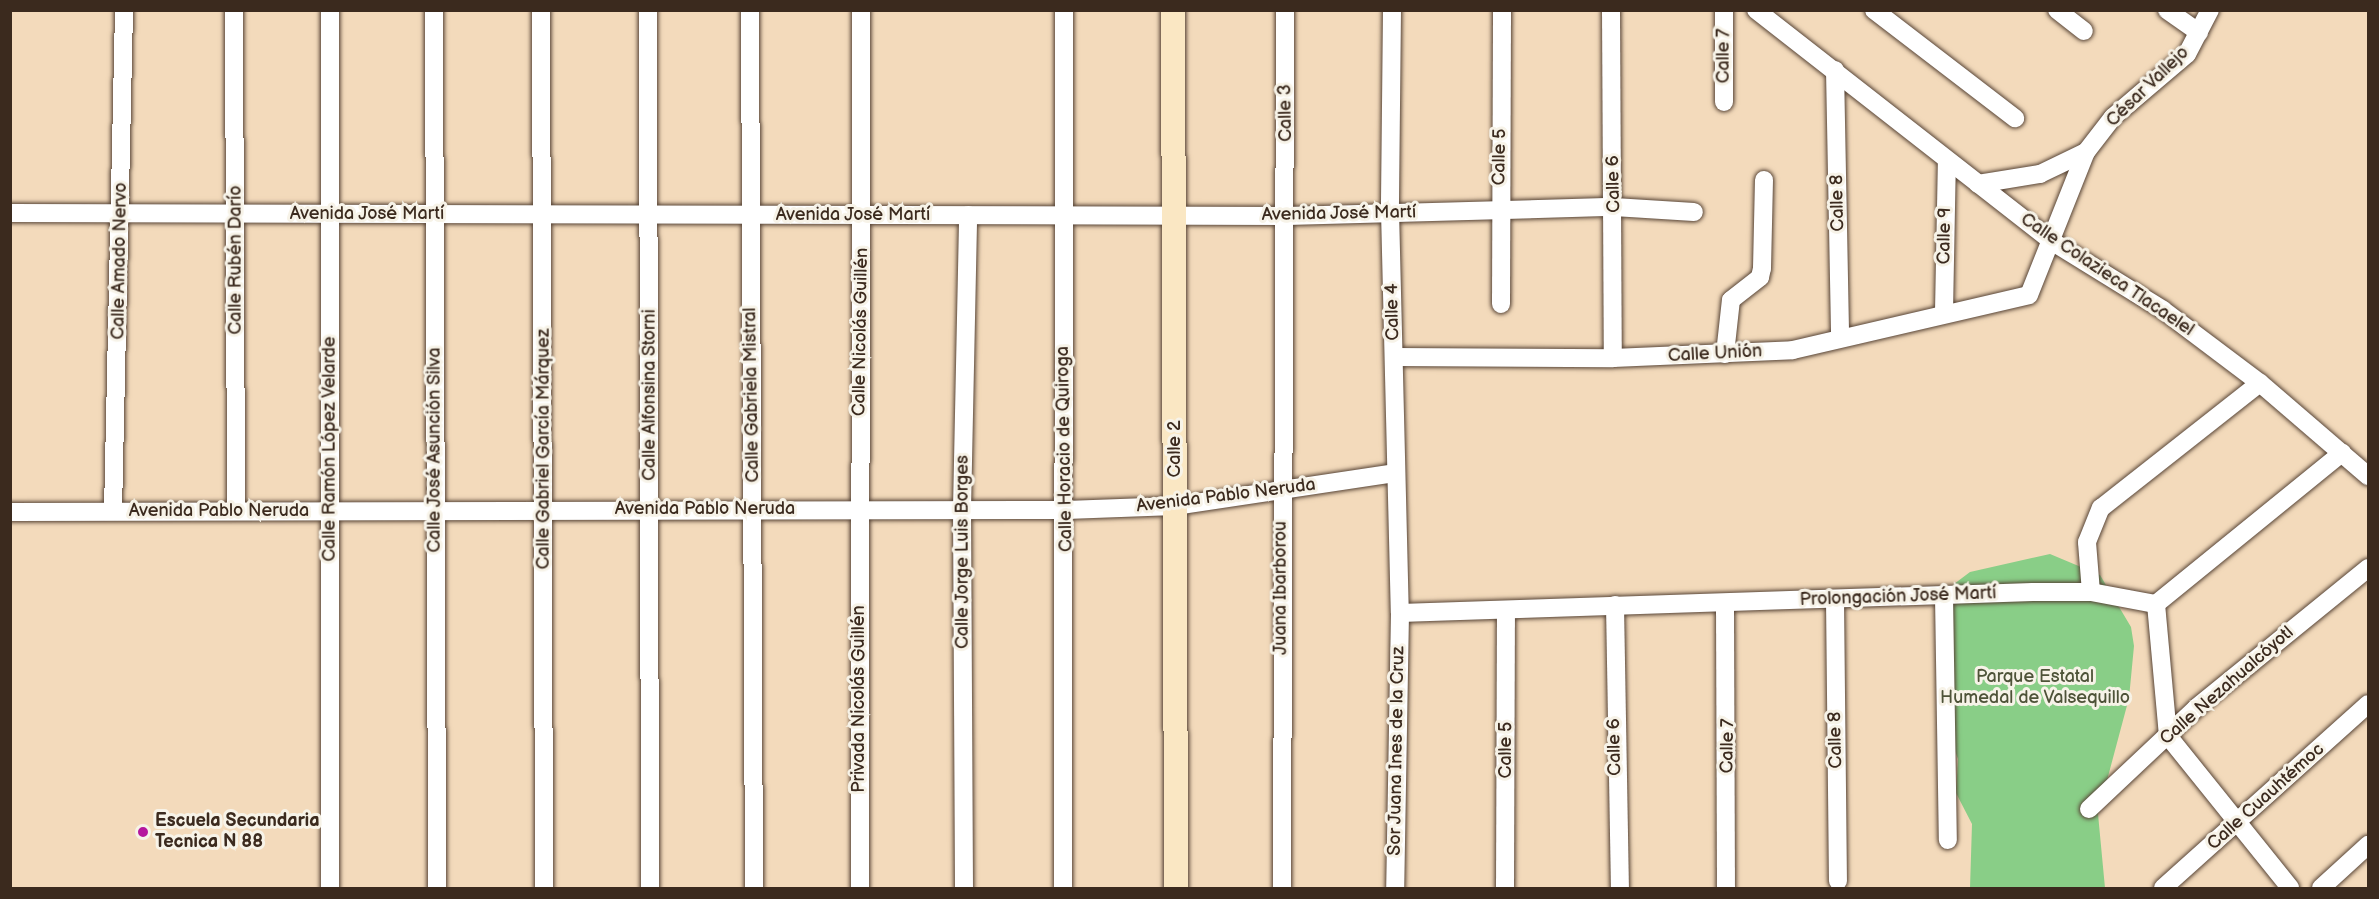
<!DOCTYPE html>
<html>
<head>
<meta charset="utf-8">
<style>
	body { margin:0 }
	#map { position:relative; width:2379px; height:899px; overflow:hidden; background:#f3dabb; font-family:"Balsamiq Sans",sans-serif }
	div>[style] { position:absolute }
	.green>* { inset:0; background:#89ce87 }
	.roads { filter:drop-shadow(0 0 2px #574436) drop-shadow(0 0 2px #574436) }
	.street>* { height:18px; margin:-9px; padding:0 9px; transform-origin:9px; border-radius:9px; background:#fff }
	.secondary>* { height:24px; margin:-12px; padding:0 12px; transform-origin:12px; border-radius:12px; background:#fae7c3 }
	.dots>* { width:16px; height:16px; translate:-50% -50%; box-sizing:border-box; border:3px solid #f7f3e8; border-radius:50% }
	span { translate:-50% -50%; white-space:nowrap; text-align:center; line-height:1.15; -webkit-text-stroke:6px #f7f3e8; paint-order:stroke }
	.street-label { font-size:18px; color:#3b2a1e }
	.park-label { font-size:18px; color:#4e5338 }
	.poi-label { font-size:18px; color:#3b2a1e; font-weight:700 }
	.left { translate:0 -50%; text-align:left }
	.frame { position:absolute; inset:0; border:12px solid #3b2a1e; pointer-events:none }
</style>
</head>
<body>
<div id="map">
	<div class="green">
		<i style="clip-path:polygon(2050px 554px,2100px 575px,2131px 627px,2134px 646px,2129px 698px,2098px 814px,2105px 888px,1970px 888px,1972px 824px,1956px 793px,1958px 759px,1937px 701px,1945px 657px,1945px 602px,1954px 584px,1970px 572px)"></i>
	</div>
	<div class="roads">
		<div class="street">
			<i style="left:234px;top:10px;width:501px;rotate:89.77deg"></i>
			<i style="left:330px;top:10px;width:878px;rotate:90deg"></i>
			<i style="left:434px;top:10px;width:878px;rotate:89.8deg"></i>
			<i style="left:541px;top:10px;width:878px;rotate:89.8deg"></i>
			<i style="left:648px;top:10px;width:878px;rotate:89.87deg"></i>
			<i style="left:750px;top:10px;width:878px;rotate:89.74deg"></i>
			<i style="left:1392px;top:10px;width:201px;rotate:90.6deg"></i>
			<i style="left:1390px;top:211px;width:402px;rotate:88.6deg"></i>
			<i style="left:1400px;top:613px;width:275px;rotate:91deg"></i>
			<i style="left:1611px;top:10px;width:348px;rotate:89.7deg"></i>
			<i style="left:1724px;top:10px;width:92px;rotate:90deg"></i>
			<i style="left:1756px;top:10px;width:377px;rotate:38deg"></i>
			<i style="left:2053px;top:242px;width:129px;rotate:31.7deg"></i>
			<i style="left:2163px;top:310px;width:121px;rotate:37deg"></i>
			<i style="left:2260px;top:383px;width:143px;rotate:40.7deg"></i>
			<i style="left:1874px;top:10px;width:178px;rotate:37.5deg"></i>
			<i style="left:2057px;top:10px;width:34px;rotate:38deg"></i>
			<i style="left:2167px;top:10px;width:39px;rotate:35deg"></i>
			<i style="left:1835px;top:70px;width:266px;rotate:88.9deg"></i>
			<i style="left:1978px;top:184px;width:63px;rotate:-9.2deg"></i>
			<i style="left:2040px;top:174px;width:51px;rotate:-25.6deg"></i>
			<i style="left:10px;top:213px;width:1277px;rotate:0.13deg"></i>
			<i style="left:1287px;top:216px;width:327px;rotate:-1.6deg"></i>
			<i style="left:1614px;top:207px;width:80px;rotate:3.6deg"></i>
			<i style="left:1501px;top:304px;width:294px;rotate:-89.8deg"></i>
			<i style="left:1944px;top:312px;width:151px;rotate:-88.9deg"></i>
			<i style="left:1725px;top:354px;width:54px;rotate:-83.7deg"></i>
			<i style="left:1731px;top:300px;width:37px;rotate:-38deg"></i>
			<i style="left:1760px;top:277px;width:9px;rotate:-77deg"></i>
			<i style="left:1762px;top:268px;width:88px;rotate:-88.7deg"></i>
			<i style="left:1394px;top:357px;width:219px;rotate:0.3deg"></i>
			<i style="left:1613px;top:358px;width:180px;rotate:-2.5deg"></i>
			<i style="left:1793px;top:350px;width:242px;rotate:-13.1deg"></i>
			<i style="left:2029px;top:295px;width:154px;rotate:-68.3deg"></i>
			<i style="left:2086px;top:152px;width:44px;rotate:-52.4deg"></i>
			<i style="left:2113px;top:117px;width:97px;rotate:-40.4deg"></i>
			<i style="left:2187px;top:54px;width:50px;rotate:-62.4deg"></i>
			<i style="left:113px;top:511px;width:501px;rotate:-88.74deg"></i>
			<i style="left:10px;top:512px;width:1056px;rotate:-0.11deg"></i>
			<i style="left:1066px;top:510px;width:109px;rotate:-2.1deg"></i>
			<i style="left:1175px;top:506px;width:223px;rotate:-8.5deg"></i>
			<i style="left:2091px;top:592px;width:50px;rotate:-94.6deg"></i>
			<i style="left:2087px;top:542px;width:37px;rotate:-68deg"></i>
			<i style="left:2101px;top:508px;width:202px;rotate:-38.2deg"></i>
			<i style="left:1944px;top:596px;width:244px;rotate:89.1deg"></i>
			<i style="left:1835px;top:599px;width:282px;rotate:89.4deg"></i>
			<i style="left:2156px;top:604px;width:133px;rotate:84.8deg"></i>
			<i style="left:2168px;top:736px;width:195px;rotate:51.2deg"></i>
			<i style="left:1615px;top:605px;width:283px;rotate:89deg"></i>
			<i style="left:1725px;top:605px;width:283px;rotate:89.8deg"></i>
			<i style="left:1400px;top:613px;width:633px;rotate:-1.9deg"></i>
			<i style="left:2033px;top:592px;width:58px"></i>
			<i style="left:2091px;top:592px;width:66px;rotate:10.5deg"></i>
			<i style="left:2156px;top:604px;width:240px;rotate:-39.1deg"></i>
			<i style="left:2089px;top:809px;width:147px;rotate:-43.3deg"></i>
			<i style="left:2196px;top:708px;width:222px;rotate:-39.1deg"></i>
			<i style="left:860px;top:888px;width:878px;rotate:-89.93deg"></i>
			<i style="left:964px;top:888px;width:379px;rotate:-90.3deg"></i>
			<i style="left:962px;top:509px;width:294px;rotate:-88.8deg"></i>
			<i style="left:1063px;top:888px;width:878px;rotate:-89.93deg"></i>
			<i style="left:1282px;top:888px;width:878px;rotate:-89.8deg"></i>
			<i style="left:1505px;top:888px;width:277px;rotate:-89.8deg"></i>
			<i style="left:2163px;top:888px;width:275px;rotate:-41.9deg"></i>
			<i style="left:2321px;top:888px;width:64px;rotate:-42.5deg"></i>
		</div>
		<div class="secondary">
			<i style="left:1173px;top:10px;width:878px;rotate:89.8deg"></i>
		</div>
	</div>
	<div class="dots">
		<i style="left:143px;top:832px;background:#b5179e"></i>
	</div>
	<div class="street-label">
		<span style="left:1724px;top:56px;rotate:-90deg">Calle 7</span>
		<span style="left:2148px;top:87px;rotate:-44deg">César Vallejo</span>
		<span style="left:1286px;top:113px;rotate:-91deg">Calle 3</span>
		<span style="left:1500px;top:157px;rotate:-89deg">Calle 5</span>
		<span style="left:1614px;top:184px;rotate:-91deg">Calle 6</span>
		<span style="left:1838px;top:203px;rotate:-91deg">Calle 8</span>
		<span style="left:367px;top:214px">Avenida José Martí</span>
		<span style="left:1339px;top:214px;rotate:-1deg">Avenida José Martí</span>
		<span style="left:853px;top:215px">Avenida José Martí</span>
		<span style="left:1945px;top:236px;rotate:-89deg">Calle 9</span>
		<span style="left:236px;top:260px;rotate:-90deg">Calle Rubén Darío</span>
		<span style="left:120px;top:261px;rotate:-89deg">Calle Amado Nervo</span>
		<span style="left:2107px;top:275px;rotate:34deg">Calle Colazieca Tlacaelel</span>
		<span style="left:1393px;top:312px;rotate:-91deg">Calle 4</span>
		<span style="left:861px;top:332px;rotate:-89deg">Calle Nicolás Guillén</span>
		<span style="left:1715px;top:354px;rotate:-3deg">Calle Unión</span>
		<span style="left:650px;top:395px;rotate:-90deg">Calle Alfonsina Storni</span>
		<span style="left:752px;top:395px;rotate:-91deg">Calle Gabriela Mistral</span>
		<span style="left:330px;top:449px;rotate:-90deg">Calle Ramón López Velarde</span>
		<span style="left:544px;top:449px;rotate:-90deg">Calle Gabriel García Márquez</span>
		<span style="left:1065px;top:449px;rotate:-91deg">Calle Horacio de Quiroga</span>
		<span style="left:1175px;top:449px;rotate:-90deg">Calle 2</span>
		<span style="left:435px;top:450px;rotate:-90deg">Calle José Asunción Silva</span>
		<span style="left:1226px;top:496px;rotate:-7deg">Avenida Pablo Neruda</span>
		<span style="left:705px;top:509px">Avenida Pablo Neruda</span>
		<span style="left:219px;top:511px">Avenida Pablo Neruda</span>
		<span style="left:963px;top:552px;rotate:-90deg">Calle Jorge Luis Borges</span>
		<span style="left:1281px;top:588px;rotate:-90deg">Juana Ibarborou</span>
		<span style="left:1898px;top:597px;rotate:-2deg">Prolongación José Martí</span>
		<span style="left:2227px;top:686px;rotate:-41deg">Calle Nezahualcóyotl</span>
		<span style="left:859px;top:699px;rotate:-90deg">Privada Nicolás Guillén</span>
		<span style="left:1836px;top:740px;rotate:-91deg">Calle 8</span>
		<span style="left:1728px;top:746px;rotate:-89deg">Calle 7</span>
		<span style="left:1615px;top:747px;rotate:-91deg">Calle 6</span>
		<span style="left:1506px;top:750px;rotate:-90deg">Calle 5</span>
		<span style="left:1397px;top:751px;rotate:-89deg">Sor Juana Ines de la Cruz</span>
		<span style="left:2266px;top:797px;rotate:-42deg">Calle Cuauhtémoc</span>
	</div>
	<div class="park-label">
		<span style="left:2035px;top:688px">Parque Estatal<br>Humedal de Valsequillo</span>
	</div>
	<div class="poi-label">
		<span class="left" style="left:155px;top:832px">Escuela Secundaria<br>Tecnica N 88</span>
	</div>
	<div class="frame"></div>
</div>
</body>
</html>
